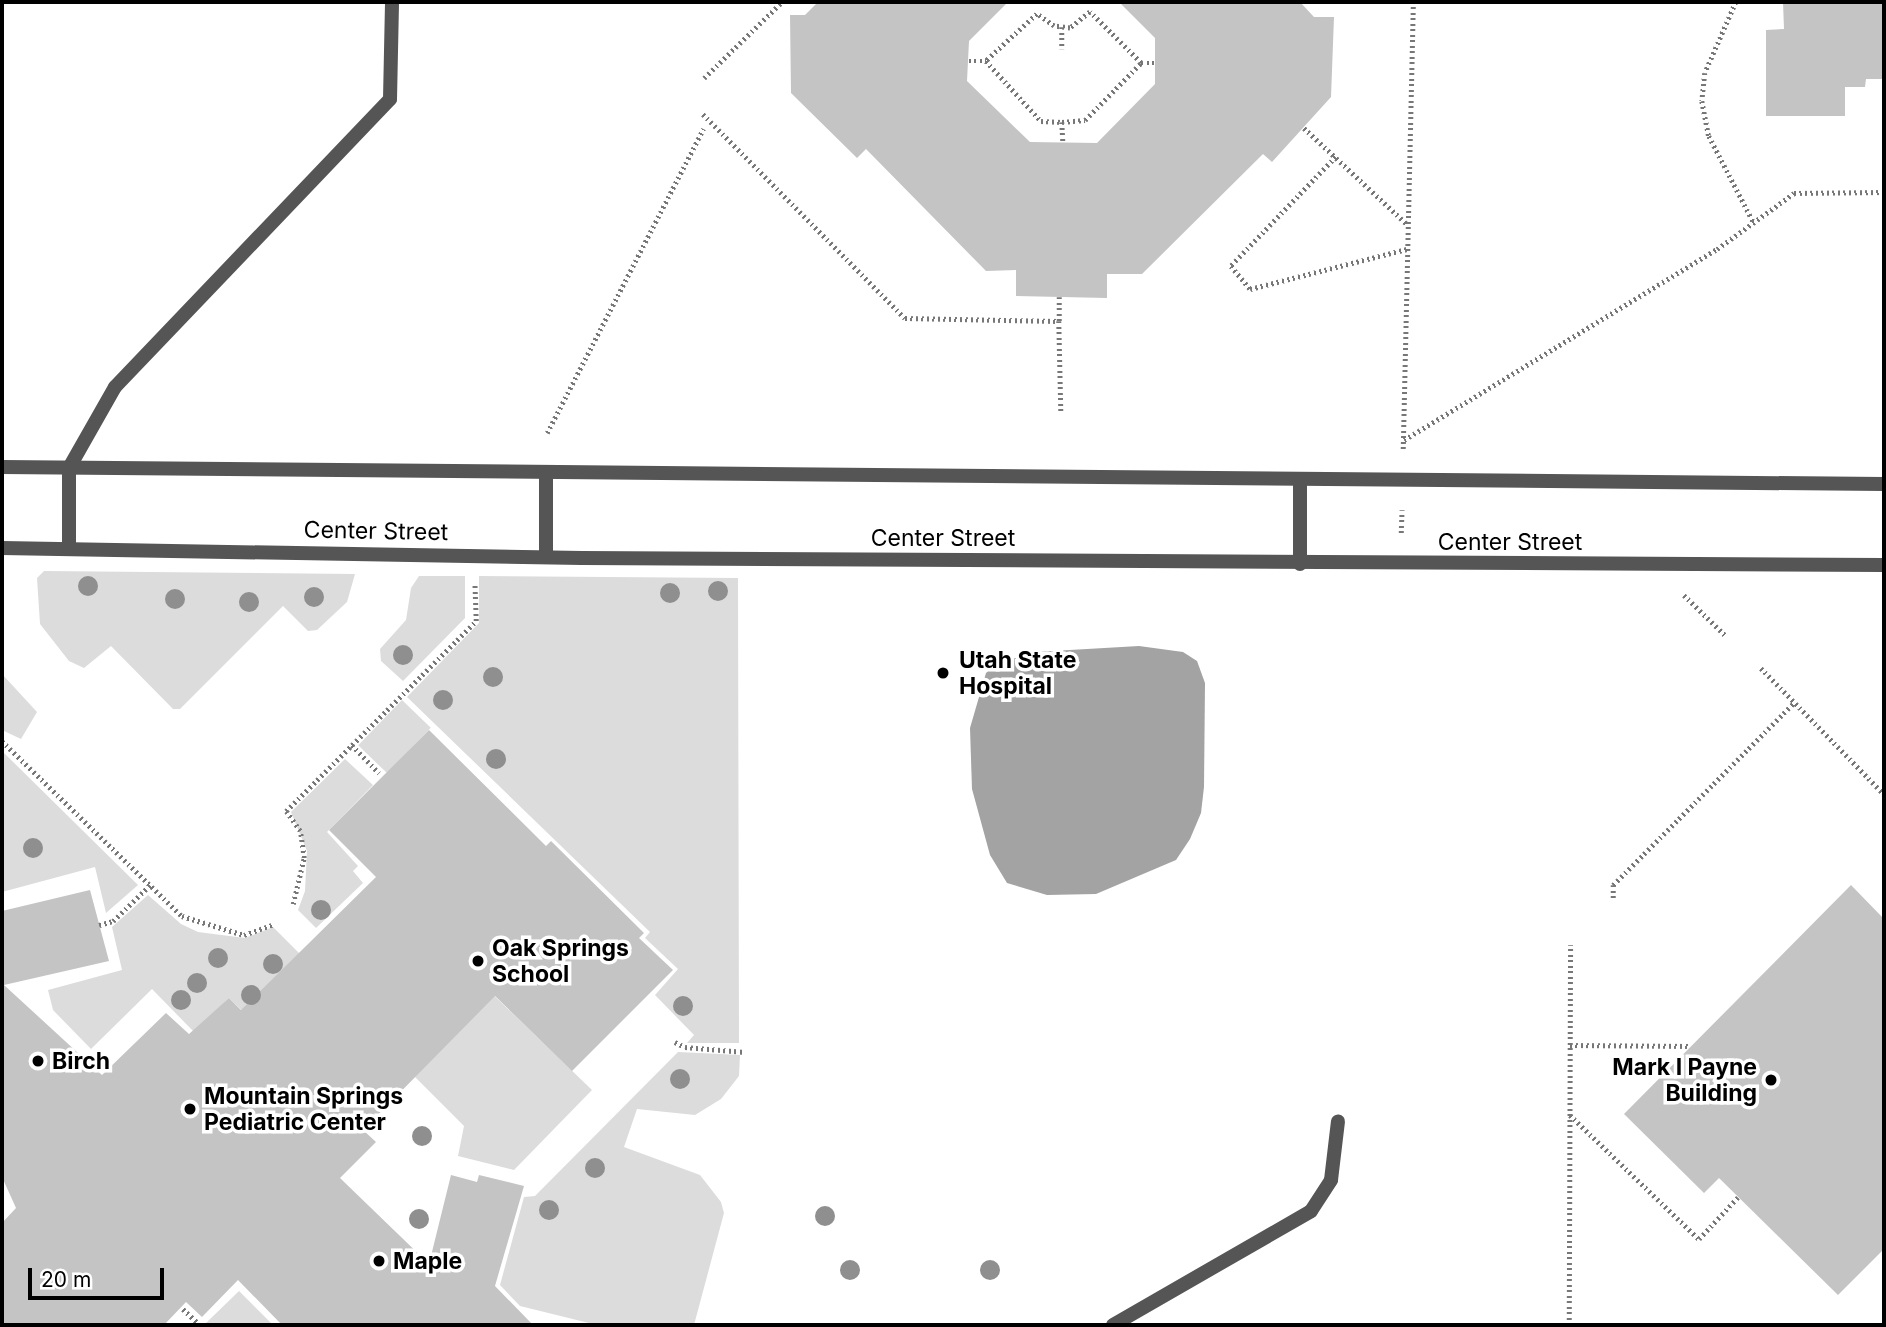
<!DOCTYPE html>
<html>
<head>
<meta charset="utf-8">
<style>
	body { margin:0 }
	#map { position:relative; width:1886px; height:1327px; overflow:hidden; background:#fff; font-family:Inter,sans-serif }
	div>[style] { position:absolute }
	.green>* { inset:0; background:#dcdcdc; transform-origin:0 0 }
	.water>* { inset:0; background:#a3a3a3 }
	.building>* { inset:0; background:#c4c4c4 }
	.path>* { height:4.5px; margin-top:-2.25px; transform-origin:0; background:repeating-linear-gradient(90deg,#777 0 2px,transparent 0 5.5px) }
	.service>* { height:14px; margin:-7px; padding:0 7px; transform-origin:7px; border-radius:7px; background:#555 }
	.tertiary>* { height:14px; margin:-7px; padding:0 7px; transform-origin:7px; border-radius:7px; background:#555 }
	.trees>* { width:20px; height:20px; margin:-10px; border-radius:50%; background:#8f8f8f }
	.dots>* { width:19px; height:19px; translate:-50% -50%; box-sizing:border-box; border:4px solid #fff; border-radius:50% }
	span { translate:-50% -50%; white-space:nowrap; text-align:center; line-height:1.15; -webkit-text-stroke:7px #fff; paint-order:stroke }
	.street-label { font-size:23px; color:#000 }
	.poi-label { font-size:23px; color:#000; font-weight:700 }
	.left { translate:0 -50%; text-align:left }
	.right { translate:-100% -50%; text-align:right }
	.frame { position:absolute; inset:0; border:4px solid #000; pointer-events:none }
	.scale { position:absolute; left:28px; top:1268px; width:136px; height:32px; box-sizing:border-box; border:4px solid #000; border-top:0; padding-left:9px; font-size:21px; line-height:24px; white-space:nowrap; color:#000; -webkit-text-stroke:5px #fff; paint-order:stroke }
</style>
</head>
<body>
<div id="map">
	<div class="green">
		<i style="clip-path:polygon(44px 571px,355px 574px,347px 602px,317px 630px,308px 631px,283px 606px,180px 709px,173px 709px,111px 646px,84px 668px,69px 661px,40px 624px,37px 578px)"></i>
		<i style="clip-path:polygon(419px 576px,465px 576px,465px 618px,403px 681px,381px 661px,380px 649px,406px 620px,411px 588px)"></i>
		<i style="clip-path:polygon(479px 576px,738px 578px,739px 1043px,687px 1043px,694px 1035px,655px 995px,678px 969px,645px 938px,650px 932px,407px 697px,479px 623px)"></i>
		<i style="clip-path:polygon(2px 674px,37px 712px,21px 739px,2px 730px)"></i>
		<i style="left:402px;top:700px;width:40px;height:63px;rotate:44deg"></i>
		<i style="clip-path:polygon(2px 751px,138px 885px,106px 913px,95px 867px,2px 892px)"></i>
		<i style="clip-path:polygon(345px 759px,373px 785px,327px 832px,358px 866px,353px 871px,363px 883px,316px 928px,298px 910px,305px 891px,307px 851px,291px 812px)"></i>
		<i style="clip-path:polygon(148px 895px,181px 924px,198px 932px,245px 938px,273px 927px,300px 954px,250px 1018px,229px 998px,194px 1032px,152px 989px,91px 1049px,53px 1010px,48px 990px,122px 970px,112px 927px)"></i>
		<i style="clip-path:polygon(478px 980px,592px 1090px,514px 1170px,458px 1156px,464px 1126px,415px 1077px)"></i>
		<i style="clip-path:polygon(678px 1052px,740px 1055px,739px 1076px,721px 1099px,695px 1115px,637px 1109px,624px 1147px,700px 1175px,721px 1202px,724px 1213px,694px 1325px,597px 1325px,520px 1306px,500px 1285px,524px 1197px,535px 1196px)"></i>
		<i style="clip-path:polygon(239px 1291px,273px 1325px,206px 1323px)"></i>
	</div>
	<div class="water">
		<i style="clip-path:polygon(1139px 646px,1183px 652px,1197px 661px,1205px 683px,1204px 787px,1201px 813px,1190px 839px,1176px 860px,1096px 894px,1047px 895px,1007px 883px,990px 855px,972px 789px,970px 728px,986px 673px,997px 664px,1035px 652px)"></i>
	</div>
	<div class="building">
		<i style="clip-path:polygon(818px 2px,1008px 2px,969px 41px,967px 81px,1030px 142px,1097px 143px,1155px 84px,1155px 38px,1119px 2px,1300px 2px,1314px 17px,1334px 17px,1331px 97px,1272px 162px,1263px 154px,1142px 274px,1107px 274px,1107px 298px,1016px 296px,1016px 270px,986px 271px,866px 149px,857px 158px,791px 93px,790px 15px,805px 15px)"></i>
		<i style="clip-path:polygon(1783px 2px,1884px 2px,1884px 79px,1866px 79px,1865px 87px,1845px 87px,1845px 116px,1766px 116px,1766px 30px,1784px 29px)"></i>
		<i style="clip-path:polygon(429px 730px,546px 846px,551px 841px,644px 933px,639px 938px,673px 970px,572px 1071px,495px 996px,363px 1130px,376px 1142px,340px 1178px,429px 1264px,451px 1175px,477px 1182px,479px 1175px,524px 1186px,495px 1286px,533px 1325px,282px 1325px,238px 1280px,202px 1317px,186px 1302px,164px 1325px,2px 1325px,2px 1223px,16px 1208px,2px 1177px,2px 911px,90px 890px,109px 961px,4px 985px,102px 1075px,166px 1013px,189px 1034px,229px 998px,241px 1010px,376px 877px,329px 830px)"></i>
		<i style="clip-path:polygon(1851px 885px,1884px 919px,1884px 1249px,1838px 1295px,1719px 1178px,1704px 1193px,1624px 1114px)"></i>
	</div>
	<div class="path">
		<i style="left:813px;top:2px;width:5px;rotate:90deg"></i>
		<i style="left:1736px;top:2px;width:77px;rotate:113.6deg"></i>
		<i style="left:1705px;top:73px;width:28px;rotate:96deg"></i>
		<i style="left:1702px;top:101px;width:36px;rotate:79deg"></i>
		<i style="left:1709px;top:136px;width:98px;rotate:62.7deg"></i>
		<i style="left:1062px;top:27px;width:22px;rotate:90deg"></i>
		<i style="left:969px;top:61px;width:17px"></i>
		<i style="left:1141px;top:63px;width:14px"></i>
		<i style="left:704px;top:78px;width:109px;rotate:-44.3deg"></i>
		<i style="left:703px;top:114px;width:287px;rotate:45.3deg"></i>
		<i style="left:905px;top:318px;width:154px;rotate:1.1deg"></i>
		<i style="left:1059px;top:321px;width:24px;rotate:-90deg"></i>
		<i style="left:1062px;top:122px;width:23px;rotate:-5deg"></i>
		<i style="left:1085px;top:120px;width:80px;rotate:-45.5deg"></i>
		<i style="left:1141px;top:63px;width:72px;rotate:-135deg"></i>
		<i style="left:1090px;top:12px;width:26px;rotate:141deg"></i>
		<i style="left:1070px;top:28px;width:16px;rotate:-173deg"></i>
		<i style="left:1054px;top:26px;width:21px;rotate:-145deg"></i>
		<i style="left:1037px;top:14px;width:69px;rotate:137.3deg"></i>
		<i style="left:986px;top:61px;width:81px;rotate:47.5deg"></i>
		<i style="left:1041px;top:121px;width:21px;rotate:3deg"></i>
		<i style="left:1062px;top:122px;width:19px;rotate:87deg"></i>
		<i style="left:1304px;top:128px;width:141px;rotate:43deg"></i>
		<i style="left:1336px;top:157px;width:151px;rotate:133.9deg"></i>
		<i style="left:1231px;top:266px;width:30px;rotate:50deg"></i>
		<i style="left:1250px;top:289px;width:162px;rotate:-14.3deg"></i>
		<i style="left:1059px;top:321px;width:90px;rotate:88.7deg"></i>
		<i style="left:547px;top:433px;width:342px;rotate:-62.8deg"></i>
		<i style="left:1404px;top:440px;width:367px;rotate:-31.4deg"></i>
		<i style="left:1717px;top:249px;width:95px;rotate:-36deg"></i>
		<i style="left:1794px;top:193px;width:90px;rotate:-0.6deg"></i>
		<i style="left:1403px;top:449px;width:447px;rotate:-88.7deg"></i>
		<i style="left:1401px;top:533px;width:23px;rotate:-88deg"></i>
		<i style="left:1684px;top:595px;width:59px;rotate:44.3deg"></i>
		<i style="left:1761px;top:668px;width:176px;rotate:45.7deg"></i>
		<i style="left:2px;top:741px;width:251px;rotate:44.2deg"></i>
		<i style="left:182px;top:916px;width:65px;rotate:17deg"></i>
		<i style="left:244px;top:935px;width:30px;rotate:-20deg"></i>
		<i style="left:352px;top:745px;width:39px;rotate:46deg"></i>
		<i style="left:1613px;top:898px;width:13px;rotate:-90deg"></i>
		<i style="left:1613px;top:885px;width:258px;rotate:-45.2deg"></i>
		<i style="left:293px;top:904px;width:47px;rotate:-76.6deg"></i>
		<i style="left:304px;top:858px;width:27px;rotate:-98deg"></i>
		<i style="left:300px;top:831px;width:24px;rotate:-125deg"></i>
		<i style="left:286px;top:811px;width:269px;rotate:-45deg"></i>
		<i style="left:476px;top:621px;width:36px;rotate:-92deg"></i>
		<i style="left:99px;top:925px;width:15px;rotate:-16deg"></i>
		<i style="left:113px;top:921px;width:52px;rotate:-44.2deg"></i>
		<i style="left:675px;top:1042px;width:11px;rotate:27deg"></i>
		<i style="left:685px;top:1047px;width:60px;rotate:4.8deg"></i>
		<i style="left:1570px;top:1045px;width:121px;rotate:0.5deg"></i>
		<i style="left:1570px;top:1115px;width:179px;rotate:43.9deg"></i>
		<i style="left:1699px;top:1239px;width:57px;rotate:-47.1deg"></i>
		<i style="left:183px;top:1309px;width:23px;rotate:43deg"></i>
		<i style="left:1569px;top:1325px;width:380px;rotate:-89.8deg"></i>
	</div>
	<div class="service">
		<i style="left:69px;top:468px;width:93px;rotate:-60.4deg"></i>
		<i style="left:115px;top:387px;width:398px;rotate:-46.3deg"></i>
		<i style="left:390px;top:99px;width:97px;rotate:-88.8deg"></i>
		<i style="left:1113px;top:1325px;width:228px;rotate:-29.9deg"></i>
		<i style="left:1311px;top:1211px;width:37px;rotate:-57deg"></i>
		<i style="left:1331px;top:1180px;width:59px;rotate:-83.2deg"></i>
	</div>
	<div class="tertiary">
		<i style="left:2px;top:467px;width:1882px;rotate:0.52deg"></i>
		<i style="left:69px;top:468px;width:80px;rotate:90deg"></i>
		<i style="left:546px;top:472px;width:85px;rotate:90deg"></i>
		<i style="left:1300px;top:480px;width:84px;rotate:90deg"></i>
		<i style="left:2px;top:548px;width:580px;rotate:0.99deg"></i>
		<i style="left:582px;top:558px;width:1302px;rotate:0.31deg"></i>
	</div>
	<div class="trees">
		<i style="left:88px;top:586px"></i>
		<i style="left:718px;top:591px"></i>
		<i style="left:670px;top:593px"></i>
		<i style="left:314px;top:597px"></i>
		<i style="left:175px;top:599px"></i>
		<i style="left:249px;top:602px"></i>
		<i style="left:403px;top:655px"></i>
		<i style="left:493px;top:677px"></i>
		<i style="left:443px;top:700px"></i>
		<i style="left:496px;top:759px"></i>
		<i style="left:33px;top:848px"></i>
		<i style="left:321px;top:910px"></i>
		<i style="left:218px;top:958px"></i>
		<i style="left:273px;top:964px"></i>
		<i style="left:197px;top:983px"></i>
		<i style="left:251px;top:995px"></i>
		<i style="left:181px;top:1000px"></i>
		<i style="left:683px;top:1006px"></i>
		<i style="left:680px;top:1079px"></i>
		<i style="left:422px;top:1136px"></i>
		<i style="left:595px;top:1168px"></i>
		<i style="left:549px;top:1210px"></i>
		<i style="left:825px;top:1216px"></i>
		<i style="left:419px;top:1219px"></i>
		<i style="left:850px;top:1270px"></i>
		<i style="left:990px;top:1270px"></i>
	</div>
	<div class="dots">
		<i style="left:943px;top:673px;background:#000"></i>
		<i style="left:478px;top:961px;background:#000"></i>
		<i style="left:38px;top:1061px;background:#000"></i>
		<i style="left:1771px;top:1080px;background:#000"></i>
		<i style="left:190px;top:1109px;background:#000"></i>
		<i style="left:379px;top:1261px;background:#000"></i>
	</div>
	<div class="street-label">
		<span style="left:376px;top:531px;rotate:1deg">Center Street</span>
		<span style="left:943px;top:538px">Center Street</span>
		<span style="left:1510px;top:542px">Center Street</span>
	</div>
	<div class="poi-label">
		<span class="left" style="left:959px;top:673px">Utah State<br>Hospital</span>
		<span class="left" style="left:492px;top:961px">Oak Springs<br>School</span>
		<span class="left" style="left:52px;top:1061px">Birch</span>
		<span class="right" style="left:1757px;top:1080px">Mark I Payne<br>Building</span>
		<span class="left" style="left:204px;top:1109px">Mountain Springs<br>Pediatric Center</span>
		<span class="left" style="left:393px;top:1261px">Maple</span>
	</div>
	<div class="frame"></div>
	<div class="scale">20 m</div>
</div>
</body>
</html>
